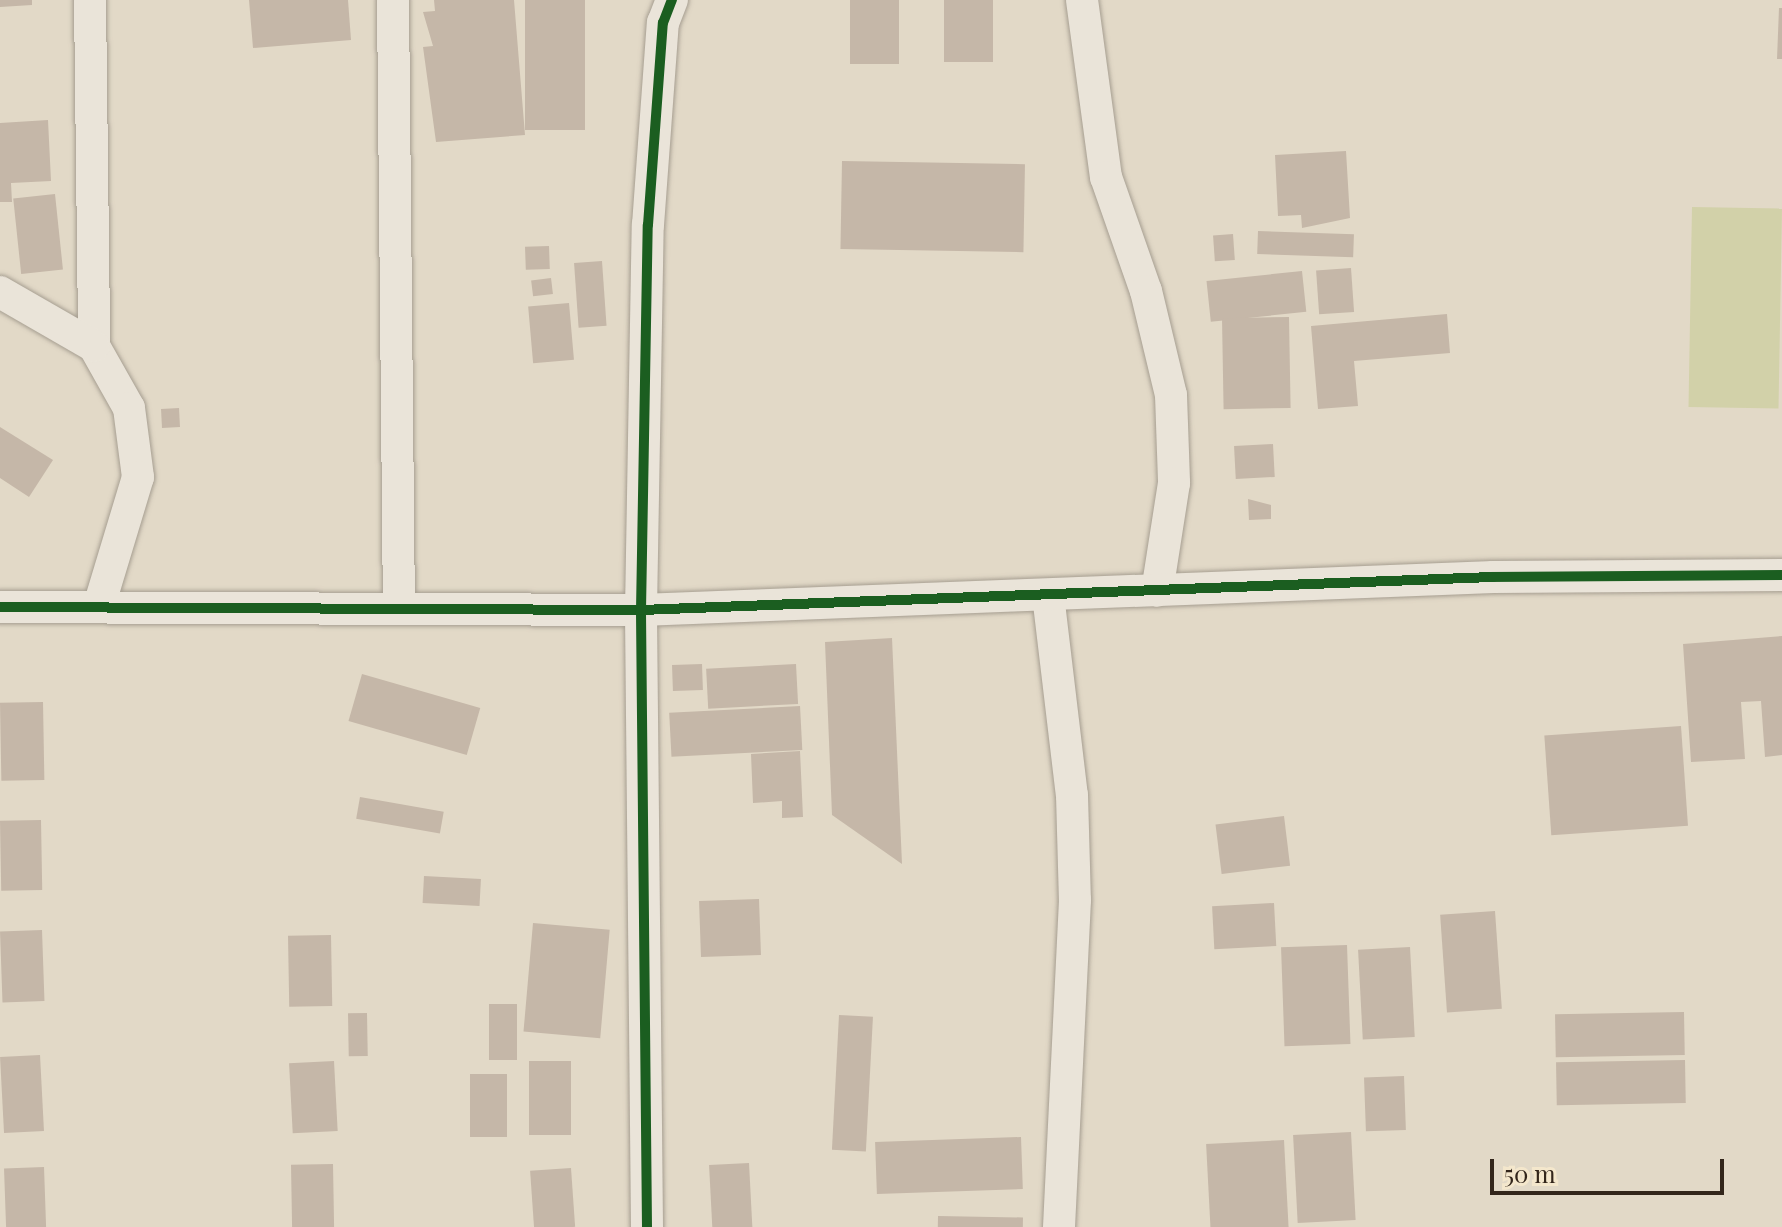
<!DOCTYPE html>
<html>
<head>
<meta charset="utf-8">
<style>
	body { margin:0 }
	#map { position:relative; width:1782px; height:1227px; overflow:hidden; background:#e2d9c7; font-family:"Playfair Display",serif }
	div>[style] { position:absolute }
	.green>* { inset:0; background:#d2d1a9; transform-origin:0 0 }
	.building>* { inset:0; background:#c5b7a8; transform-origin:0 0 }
	.roads { filter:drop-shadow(0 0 2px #a69e91) drop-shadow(0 0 2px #a69e91) }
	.minor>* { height:32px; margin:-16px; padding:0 16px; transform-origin:16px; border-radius:16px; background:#eae4d9 }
	.cycleway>* { height:10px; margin:-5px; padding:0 5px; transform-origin:5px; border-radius:5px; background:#1b5e20 }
	span { translate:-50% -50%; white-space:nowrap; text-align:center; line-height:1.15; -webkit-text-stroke:8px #f4e7cc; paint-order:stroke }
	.scale { position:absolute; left:1490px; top:1159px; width:234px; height:36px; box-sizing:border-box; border:4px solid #33261b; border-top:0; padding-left:10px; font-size:24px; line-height:28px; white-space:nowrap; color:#33261b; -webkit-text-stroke:6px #f4e7cc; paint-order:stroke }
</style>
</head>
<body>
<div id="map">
	<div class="green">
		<i style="left:1692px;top:207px;width:90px;height:200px;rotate:1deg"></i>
	</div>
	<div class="building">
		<i style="clip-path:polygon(0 0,32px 0,32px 5px,0 7px)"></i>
		<i style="clip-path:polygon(249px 0,348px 0,351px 40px,253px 48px)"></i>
		<i style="clip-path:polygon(434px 0,514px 0,525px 135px,436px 142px,423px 47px,433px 46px,423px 12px,435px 11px)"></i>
		<i style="left:525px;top:0;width:60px;height:130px"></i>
		<i style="left:850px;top:0;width:49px;height:64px"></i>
		<i style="left:944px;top:0;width:49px;height:62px"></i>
		<i style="clip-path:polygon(1779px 8px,1782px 8px,1782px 59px,1777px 59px)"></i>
		<i style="clip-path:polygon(48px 120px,51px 181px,11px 183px,12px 202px,0 202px,0 123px)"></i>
		<i style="clip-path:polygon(1346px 151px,1350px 218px,1302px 228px,1301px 215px,1278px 216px,1275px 155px)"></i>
		<i style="left:842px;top:161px;width:183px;height:88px;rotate:1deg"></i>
		<i style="left:55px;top:194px;width:76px;height:42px;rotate:84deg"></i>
		<i style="left:1258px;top:231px;width:96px;height:23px;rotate:2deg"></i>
		<i style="left:1233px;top:234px;width:26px;height:20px;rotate:86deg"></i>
		<i style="left:549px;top:246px;width:23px;height:24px;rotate:88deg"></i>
		<i style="left:602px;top:261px;width:65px;height:28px;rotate:86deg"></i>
		<i style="left:1351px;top:268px;width:44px;height:35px;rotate:86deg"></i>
		<i style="left:1302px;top:271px;width:41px;height:96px;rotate:84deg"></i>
		<i style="left:551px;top:278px;width:16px;height:20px;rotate:83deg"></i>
		<i style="left:569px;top:303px;width:57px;height:41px;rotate:85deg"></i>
		<i style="clip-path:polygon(1447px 314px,1450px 353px,1354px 361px,1358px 406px,1318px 409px,1311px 326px)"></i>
		<i style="left:1289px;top:317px;width:91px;height:67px;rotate:89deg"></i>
		<i style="left:179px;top:408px;width:19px;height:18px;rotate:87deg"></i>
		<i style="clip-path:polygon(0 427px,53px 460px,29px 497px,0 478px)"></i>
		<i style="left:1273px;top:444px;width:33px;height:39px;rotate:87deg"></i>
		<i style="clip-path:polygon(1248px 499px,1271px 505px,1271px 519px,1249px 520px)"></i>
		<i style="clip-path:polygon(1782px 636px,1782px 755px,1765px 757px,1761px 701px,1741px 702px,1745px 759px,1691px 762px,1683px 644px)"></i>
		<i style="clip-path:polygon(892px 638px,902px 864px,832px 815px,825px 642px)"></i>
		<i style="left:702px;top:664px;width:26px;height:30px;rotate:88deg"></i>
		<i style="left:796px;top:664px;width:40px;height:90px;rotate:87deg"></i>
		<i style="left:362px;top:674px;width:123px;height:49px;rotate:16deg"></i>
		<i style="left:43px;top:702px;width:78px;height:43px;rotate:89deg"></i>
		<i style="left:800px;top:706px;width:44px;height:131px;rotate:87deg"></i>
		<i style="left:1681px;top:726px;width:100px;height:137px;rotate:86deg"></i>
		<i style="clip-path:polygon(800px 751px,803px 817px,782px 818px,782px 801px,753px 803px,751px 754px)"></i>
		<i style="left:360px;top:797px;width:85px;height:22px;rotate:10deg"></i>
		<i style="left:1284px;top:816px;width:50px;height:69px;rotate:83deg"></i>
		<i style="left:41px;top:820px;width:70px;height:41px;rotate:89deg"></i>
		<i style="left:424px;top:876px;width:57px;height:27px;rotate:3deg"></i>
		<i style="left:759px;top:899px;width:56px;height:60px;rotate:88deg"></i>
		<i style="left:1274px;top:903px;width:43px;height:62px;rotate:87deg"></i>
		<i style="left:1495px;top:911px;width:98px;height:55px;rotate:86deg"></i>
		<i style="left:533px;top:923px;width:77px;height:109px;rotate:5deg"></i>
		<i style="left:42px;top:930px;width:71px;height:42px;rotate:88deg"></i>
		<i style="left:331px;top:935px;width:71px;height:43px;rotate:89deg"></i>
		<i style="left:1347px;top:945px;width:99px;height:66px;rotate:88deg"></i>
		<i style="left:1410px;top:947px;width:90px;height:52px;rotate:87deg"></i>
		<i style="left:489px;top:1004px;width:28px;height:56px"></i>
		<i style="left:1684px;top:1012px;width:43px;height:129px;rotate:89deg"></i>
		<i style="left:367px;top:1013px;width:43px;height:19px;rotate:89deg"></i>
		<i style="left:839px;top:1015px;width:34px;height:135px;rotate:3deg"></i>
		<i style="left:40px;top:1055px;width:76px;height:40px;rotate:87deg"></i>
		<i style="left:1685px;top:1060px;width:43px;height:129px;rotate:89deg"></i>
		<i style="left:334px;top:1061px;width:70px;height:45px;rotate:87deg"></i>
		<i style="left:529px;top:1061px;width:42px;height:74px"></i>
		<i style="left:470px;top:1074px;width:37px;height:63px"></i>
		<i style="left:1404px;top:1076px;width:54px;height:40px;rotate:88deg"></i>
		<i style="left:1351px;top:1132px;width:88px;height:58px;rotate:87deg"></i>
		<i style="left:1021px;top:1137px;width:52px;height:146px;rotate:88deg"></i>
		<i style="left:1284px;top:1140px;width:87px;height:78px;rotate:87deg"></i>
		<i style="left:749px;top:1163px;width:64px;height:40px;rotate:87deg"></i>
		<i style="left:333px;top:1164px;width:63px;height:42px;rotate:89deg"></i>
		<i style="left:44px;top:1167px;width:60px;height:40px;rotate:88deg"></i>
		<i style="left:571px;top:1168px;width:59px;height:41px;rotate:86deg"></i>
		<i style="left:938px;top:1216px;width:85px;height:11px;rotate:1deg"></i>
	</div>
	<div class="roads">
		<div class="minor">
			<i style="left:90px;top:0;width:346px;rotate:89.3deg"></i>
			<i style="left:94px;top:346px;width:71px;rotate:60.6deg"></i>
			<i style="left:129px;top:408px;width:70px;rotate:82.6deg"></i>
			<i style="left:138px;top:477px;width:135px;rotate:106.8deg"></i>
			<i style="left:393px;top:0;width:609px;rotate:89.44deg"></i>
			<i style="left:1082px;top:0;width:179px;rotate:82.3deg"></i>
			<i style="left:1106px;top:177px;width:121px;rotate:70.7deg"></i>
			<i style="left:1146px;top:291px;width:107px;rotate:76.5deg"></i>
			<i style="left:1171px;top:395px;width:88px;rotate:88deg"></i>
			<i style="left:1174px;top:483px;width:109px;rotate:98.9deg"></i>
			<i style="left:0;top:292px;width:108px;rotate:29.9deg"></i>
			<i style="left:1048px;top:595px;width:201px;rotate:83.2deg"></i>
			<i style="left:1072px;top:795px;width:105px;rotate:88.4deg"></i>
			<i style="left:1075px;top:900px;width:327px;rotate:92.8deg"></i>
			<i style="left:0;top:607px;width:641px;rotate:0.27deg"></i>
			<i style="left:641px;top:610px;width:853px;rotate:-2.22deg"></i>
			<i style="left:1493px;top:577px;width:289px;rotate:-0.4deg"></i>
			<i style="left:647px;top:1227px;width:617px;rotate:-90.56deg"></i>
			<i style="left:641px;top:610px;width:385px;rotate:-89deg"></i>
			<i style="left:648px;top:225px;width:203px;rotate:-85.8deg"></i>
			<i style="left:663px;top:23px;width:25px;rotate:-69deg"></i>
		</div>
	</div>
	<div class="cycleway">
		<i style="left:0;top:607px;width:641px;rotate:0.27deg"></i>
		<i style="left:641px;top:610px;width:853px;rotate:-2.22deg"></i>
		<i style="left:1493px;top:577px;width:289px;rotate:-0.4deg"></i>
		<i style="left:647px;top:1227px;width:617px;rotate:-90.56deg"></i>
		<i style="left:641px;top:610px;width:385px;rotate:-89deg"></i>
		<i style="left:648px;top:225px;width:203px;rotate:-85.8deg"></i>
		<i style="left:663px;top:23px;width:25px;rotate:-69deg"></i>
	</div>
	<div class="scale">50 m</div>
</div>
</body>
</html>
